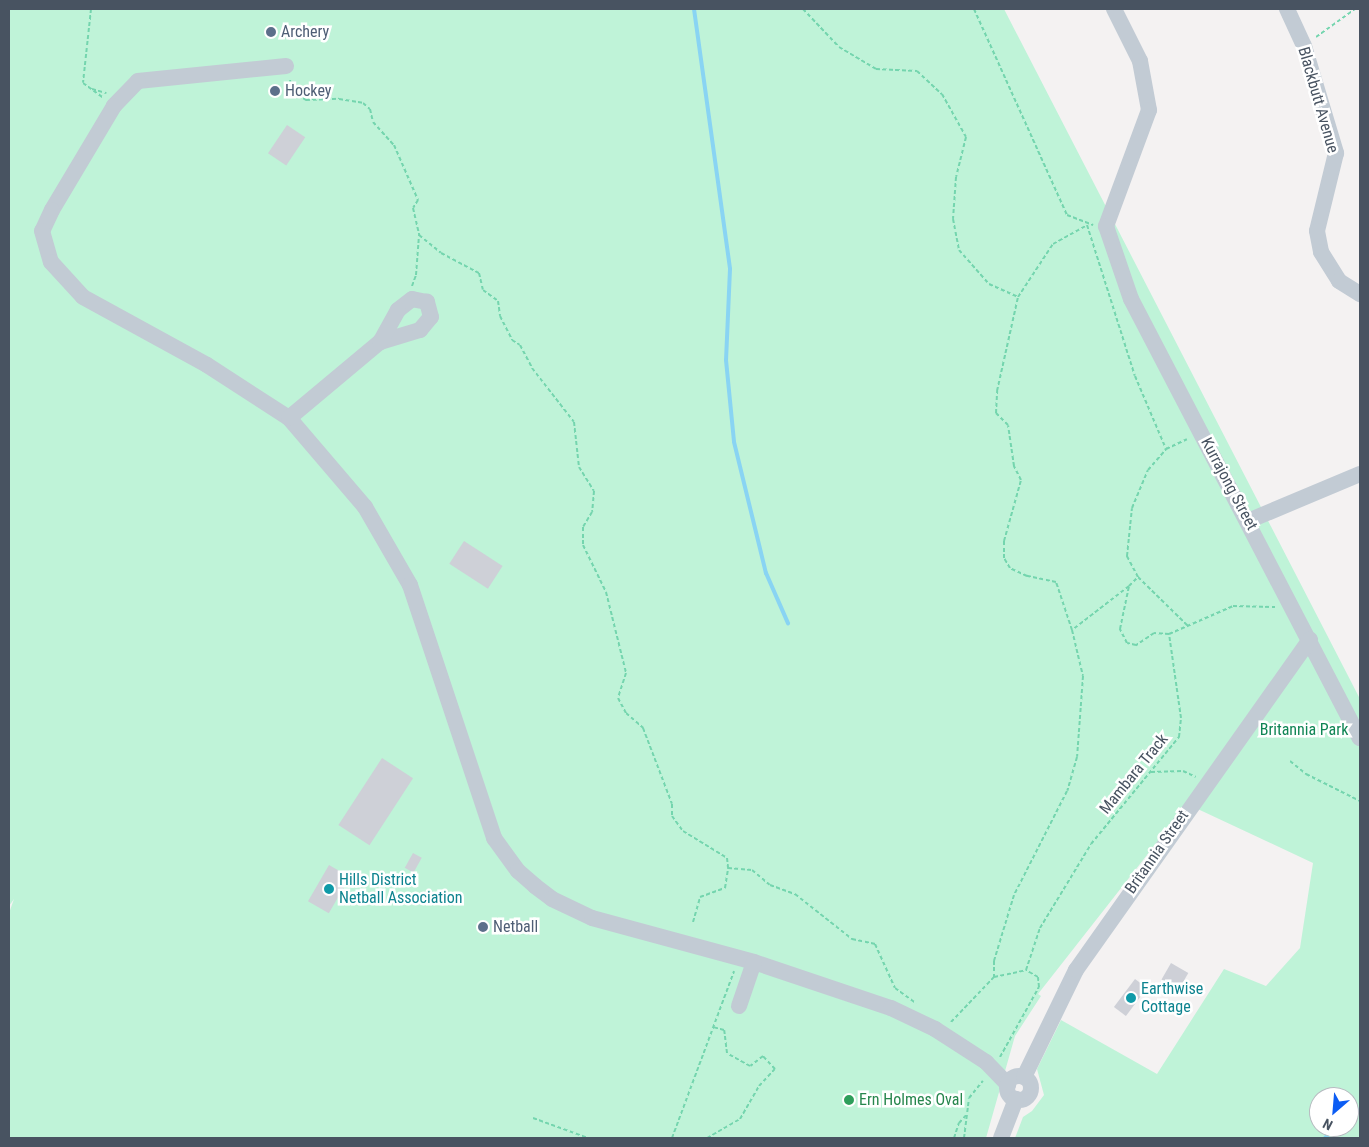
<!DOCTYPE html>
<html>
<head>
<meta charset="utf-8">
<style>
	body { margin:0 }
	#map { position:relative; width:1369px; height:1147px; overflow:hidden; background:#f4f2f2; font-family:"Roboto Condensed",sans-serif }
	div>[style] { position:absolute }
	.green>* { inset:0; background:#bff3d8 }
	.stream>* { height:4px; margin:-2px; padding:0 2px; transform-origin:2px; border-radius:2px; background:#89d4f3 }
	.building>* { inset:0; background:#ced0d7; transform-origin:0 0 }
	.path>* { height:2px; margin-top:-1px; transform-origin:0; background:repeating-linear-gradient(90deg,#74d5ae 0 4px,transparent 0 6.5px) }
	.minor>* { height:16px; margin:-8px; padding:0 8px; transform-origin:8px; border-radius:8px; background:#c2cbd4 }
	.minor>.ring { margin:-8px; padding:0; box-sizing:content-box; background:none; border:16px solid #c2cbd4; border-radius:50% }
	.dots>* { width:14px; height:14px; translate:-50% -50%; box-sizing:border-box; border:2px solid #fff; border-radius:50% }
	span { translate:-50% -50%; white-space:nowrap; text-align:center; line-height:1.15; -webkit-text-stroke:5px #fff; paint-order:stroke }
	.service-label { font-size:16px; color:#4e5e75 }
	.left { translate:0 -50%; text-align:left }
	.street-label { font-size:16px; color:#485361 }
	.park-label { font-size:16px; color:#108555 }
	.culture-label { font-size:16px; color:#0d838f }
	.leisure-label { font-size:16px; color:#27864d }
	.frame { position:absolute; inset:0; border:10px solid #485361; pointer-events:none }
	.north { position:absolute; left:1309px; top:1087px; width:50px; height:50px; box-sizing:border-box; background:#fff; border:1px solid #b6bac0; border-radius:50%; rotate:207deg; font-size:14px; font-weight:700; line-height:20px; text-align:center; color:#485361 }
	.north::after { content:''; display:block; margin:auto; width:18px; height:22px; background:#0c5df4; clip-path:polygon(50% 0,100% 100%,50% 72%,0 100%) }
</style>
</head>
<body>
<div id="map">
	<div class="green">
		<i style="clip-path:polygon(evenodd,9px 9px,1004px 9px,1360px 699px,1360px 1138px,1015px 1138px,1023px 1117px,1032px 1111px,1044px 1095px,1037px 1069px,1061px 1020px,1157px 1074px,1224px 969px,1266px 986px,1300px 948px,1313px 863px,1187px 804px,1038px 994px,1041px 996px,1015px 1036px,986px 1138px,9px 1138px,9px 913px,14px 899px,9px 906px,9px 9px,1319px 1097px,1349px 1097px,1349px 1127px,1319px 1127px,1319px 1097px)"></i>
	</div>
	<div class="stream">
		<i style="left:694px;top:9px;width:262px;rotate:82.1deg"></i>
		<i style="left:730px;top:269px;width:91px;rotate:92.5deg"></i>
		<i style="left:726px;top:360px;width:82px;rotate:84.4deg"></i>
		<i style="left:734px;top:442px;width:135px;rotate:76.3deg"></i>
		<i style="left:766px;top:573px;width:55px;rotate:66.3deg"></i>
		<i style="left:1349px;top:1116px;width:13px;rotate:-32deg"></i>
		<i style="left:1325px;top:1138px;width:16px;rotate:-45deg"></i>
	</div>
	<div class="building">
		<i style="left:287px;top:125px;width:22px;height:34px;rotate:34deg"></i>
		<i style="left:464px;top:541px;width:46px;height:27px;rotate:33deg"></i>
		<i style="left:382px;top:758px;width:37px;height:80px;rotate:33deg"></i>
		<i style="left:413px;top:853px;width:10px;height:17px;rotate:29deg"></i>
		<i style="left:329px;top:865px;width:24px;height:42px;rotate:30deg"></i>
		<i style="left:1171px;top:963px;width:20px;height:19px;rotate:30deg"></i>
		<i style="left:1135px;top:979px;width:15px;height:35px;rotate:37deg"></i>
	</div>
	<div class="path">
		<i style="left:91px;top:9px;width:74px;rotate:96.2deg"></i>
		<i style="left:83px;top:83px;width:24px;rotate:36deg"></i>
		<i style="left:803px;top:9px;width:52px;rotate:46.5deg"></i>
		<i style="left:839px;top:47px;width:43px;rotate:30.7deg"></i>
		<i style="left:876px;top:69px;width:41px;rotate:2.8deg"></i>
		<i style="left:917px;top:71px;width:34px;rotate:43deg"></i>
		<i style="left:942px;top:94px;width:49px;rotate:60.8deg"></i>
		<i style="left:966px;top:137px;width:41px;rotate:104deg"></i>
		<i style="left:956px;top:177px;width:42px;rotate:94.1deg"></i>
		<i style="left:953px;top:219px;width:32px;rotate:79deg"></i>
		<i style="left:959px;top:250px;width:45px;rotate:48.6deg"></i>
		<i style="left:989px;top:284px;width:32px;rotate:24deg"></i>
		<i style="left:974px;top:9px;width:226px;rotate:65.7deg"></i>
		<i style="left:1067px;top:215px;width:28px;rotate:21deg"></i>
		<i style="left:1316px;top:37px;width:48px;rotate:-35.7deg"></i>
		<i style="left:290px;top:80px;width:11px;rotate:80deg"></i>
		<i style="left:292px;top:91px;width:17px;rotate:33deg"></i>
		<i style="left:306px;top:100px;width:33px;rotate:-2deg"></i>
		<i style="left:339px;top:99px;width:24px;rotate:9deg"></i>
		<i style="left:363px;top:103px;width:9px;rotate:41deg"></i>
		<i style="left:370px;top:109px;width:13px;rotate:77deg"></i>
		<i style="left:373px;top:122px;width:31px;rotate:48deg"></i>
		<i style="left:394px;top:145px;width:60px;rotate:66.4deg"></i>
		<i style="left:418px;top:200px;width:9px;rotate:122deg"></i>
		<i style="left:413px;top:208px;width:28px;rotate:77deg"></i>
		<i style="left:419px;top:235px;width:28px;rotate:39deg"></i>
		<i style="left:441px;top:253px;width:43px;rotate:27.8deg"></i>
		<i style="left:479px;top:273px;width:17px;rotate:77deg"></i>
		<i style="left:483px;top:290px;width:19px;rotate:36deg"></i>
		<i style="left:498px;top:301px;width:15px;rotate:82deg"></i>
		<i style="left:500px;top:316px;width:27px;rotate:63deg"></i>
		<i style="left:512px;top:340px;width:9px;rotate:32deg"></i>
		<i style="left:520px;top:345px;width:26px;rotate:62deg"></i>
		<i style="left:532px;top:368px;width:68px;rotate:52.1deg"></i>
		<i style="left:574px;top:422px;width:45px;rotate:83.7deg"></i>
		<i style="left:579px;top:467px;width:28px;rotate:58deg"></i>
		<i style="left:594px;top:491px;width:21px;rotate:95deg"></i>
		<i style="left:592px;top:512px;width:17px;rotate:121deg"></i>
		<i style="left:583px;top:527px;width:18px;rotate:90deg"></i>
		<i style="left:583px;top:545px;width:52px;rotate:63.9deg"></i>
		<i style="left:606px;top:592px;width:83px;rotate:76.1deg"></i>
		<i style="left:626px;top:673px;width:26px;rotate:108deg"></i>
		<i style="left:618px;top:698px;width:17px;rotate:62deg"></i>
		<i style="left:626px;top:713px;width:23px;rotate:41deg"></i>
		<i style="left:643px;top:728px;width:81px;rotate:69.1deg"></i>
		<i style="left:672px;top:804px;width:12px;rotate:90deg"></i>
		<i style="left:672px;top:816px;width:19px;rotate:54deg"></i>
		<i style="left:683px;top:831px;width:52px;rotate:31.5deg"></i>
		<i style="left:727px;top:858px;width:10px;rotate:84deg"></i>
		<i style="left:728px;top:868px;width:24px;rotate:5deg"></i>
		<i style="left:752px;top:870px;width:23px;rotate:40deg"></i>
		<i style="left:770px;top:885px;width:27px;rotate:20deg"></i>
		<i style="left:795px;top:894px;width:73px;rotate:38.3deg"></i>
		<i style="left:852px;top:939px;width:24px;rotate:12deg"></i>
		<i style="left:875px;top:944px;width:48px;rotate:65.6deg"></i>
		<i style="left:895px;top:988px;width:26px;rotate:36deg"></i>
		<i style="left:92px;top:89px;width:15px;rotate:16deg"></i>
		<i style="left:412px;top:286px;width:12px;rotate:-70deg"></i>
		<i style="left:416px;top:275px;width:40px;rotate:-85.7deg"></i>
		<i style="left:1138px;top:577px;width:70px;rotate:44.4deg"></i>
		<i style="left:1129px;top:586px;width:13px;rotate:-45deg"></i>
		<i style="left:1138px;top:577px;width:24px;rotate:-118deg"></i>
		<i style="left:1127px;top:556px;width:48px;rotate:-84.1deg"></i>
		<i style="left:1132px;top:508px;width:41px;rotate:-67.2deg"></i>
		<i style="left:1148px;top:470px;width:28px;rotate:-49deg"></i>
		<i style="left:1166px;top:449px;width:23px;rotate:-25deg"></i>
		<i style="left:1072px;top:630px;width:51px;rotate:-108.4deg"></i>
		<i style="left:1056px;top:582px;width:30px;rotate:-168deg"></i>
		<i style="left:1027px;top:576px;width:19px;rotate:-155deg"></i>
		<i style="left:1010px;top:568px;width:12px;rotate:-121deg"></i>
		<i style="left:1004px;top:558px;width:17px;rotate:-90deg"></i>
		<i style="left:1004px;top:541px;width:63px;rotate:-74.4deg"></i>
		<i style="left:1021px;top:480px;width:16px;rotate:-117deg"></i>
		<i style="left:1014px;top:466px;width:41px;rotate:-98.3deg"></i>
		<i style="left:1008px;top:425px;width:17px;rotate:-135deg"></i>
		<i style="left:996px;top:413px;width:22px;rotate:-87deg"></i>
		<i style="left:997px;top:391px;width:96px;rotate:-77.4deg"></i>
		<i style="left:1018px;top:297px;width:64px;rotate:-56.6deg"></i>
		<i style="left:1053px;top:244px;width:39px;rotate:-29deg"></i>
		<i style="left:1087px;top:225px;width:158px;rotate:72.4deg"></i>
		<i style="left:1135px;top:376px;width:79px;rotate:67deg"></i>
		<i style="left:1169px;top:634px;width:70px;rotate:-23.6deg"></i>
		<i style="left:1233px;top:606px;width:42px;rotate:1.4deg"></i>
		<i style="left:1290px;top:761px;width:21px;rotate:39deg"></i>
		<i style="left:1306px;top:774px;width:60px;rotate:26.6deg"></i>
		<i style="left:1151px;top:772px;width:32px;rotate:-2deg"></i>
		<i style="left:1183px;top:771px;width:14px;rotate:25deg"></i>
		<i style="left:693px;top:922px;width:26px;rotate:-74deg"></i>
		<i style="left:700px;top:897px;width:27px;rotate:-20deg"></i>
		<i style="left:725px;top:888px;width:20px;rotate:-81deg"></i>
		<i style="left:951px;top:1022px;width:62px;rotate:-46.3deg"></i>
		<i style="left:1000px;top:1057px;width:80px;rotate:-60.9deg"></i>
		<i style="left:1039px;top:987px;width:10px;rotate:-96deg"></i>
		<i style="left:1038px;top:977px;width:14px;rotate:-150deg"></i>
		<i style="left:1026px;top:970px;width:44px;rotate:-71.6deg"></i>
		<i style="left:1040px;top:928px;width:98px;rotate:-58.7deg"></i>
		<i style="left:1091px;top:844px;width:139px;rotate:-50.6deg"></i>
		<i style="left:1179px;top:737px;width:19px;rotate:-84deg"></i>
		<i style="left:1181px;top:718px;width:85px;rotate:-98.1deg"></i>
		<i style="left:1169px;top:634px;width:15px;rotate:-176deg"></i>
		<i style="left:1154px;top:633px;width:22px;rotate:146deg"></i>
		<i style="left:1136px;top:645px;width:9px;rotate:-167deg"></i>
		<i style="left:1127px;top:643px;width:16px;rotate:-117deg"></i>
		<i style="left:1120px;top:629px;width:44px;rotate:-78.2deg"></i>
		<i style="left:1129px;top:586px;width:72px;rotate:142.3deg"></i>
		<i style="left:1072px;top:630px;width:47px;rotate:76.6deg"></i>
		<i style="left:1083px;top:676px;width:81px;rotate:94.2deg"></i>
		<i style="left:1077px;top:757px;width:35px;rotate:106deg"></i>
		<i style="left:1067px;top:791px;width:117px;rotate:117deg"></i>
		<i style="left:1014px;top:895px;width:69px;rotate:106.9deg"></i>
		<i style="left:994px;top:961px;width:16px;rotate:90deg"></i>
		<i style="left:994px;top:977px;width:33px;rotate:-12deg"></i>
		<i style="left:533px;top:1118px;width:59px;rotate:20deg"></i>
		<i style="left:672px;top:1138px;width:178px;rotate:-69.6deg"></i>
		<i style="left:707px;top:1138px;width:38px;rotate:-30deg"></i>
		<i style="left:740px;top:1119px;width:38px;rotate:-60deg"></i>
		<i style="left:759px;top:1086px;width:23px;rotate:-47deg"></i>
		<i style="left:775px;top:1069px;width:18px;rotate:-133deg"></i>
		<i style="left:763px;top:1056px;width:16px;rotate:142deg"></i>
		<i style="left:750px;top:1066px;width:26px;rotate:-151deg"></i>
		<i style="left:727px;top:1053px;width:23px;rotate:-97deg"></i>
		<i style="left:724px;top:1030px;width:11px;rotate:-165deg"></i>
		<i style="left:954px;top:1138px;width:16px;rotate:-72deg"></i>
		<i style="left:959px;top:1123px;width:12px;rotate:-48deg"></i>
		<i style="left:964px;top:1138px;width:40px;rotate:-82.9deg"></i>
		<i style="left:969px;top:1098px;width:22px;rotate:-51deg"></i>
	</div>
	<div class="minor">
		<i style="left:1114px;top:9px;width:58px;rotate:63.4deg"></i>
		<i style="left:1140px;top:61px;width:50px;rotate:79.6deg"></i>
		<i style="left:1149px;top:110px;width:124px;rotate:110.3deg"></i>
		<i style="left:1106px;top:226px;width:77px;rotate:71.1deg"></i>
		<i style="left:1131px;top:299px;width:495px;rotate:62.5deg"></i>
		<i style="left:1287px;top:9px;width:41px;rotate:65.3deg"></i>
		<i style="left:1304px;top:46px;width:112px;rotate:73.3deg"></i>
		<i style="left:1336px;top:153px;width:80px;rotate:103.7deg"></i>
		<i style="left:1317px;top:231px;width:21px;rotate:79deg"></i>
		<i style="left:1321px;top:252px;width:34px;rotate:58deg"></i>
		<i style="left:1339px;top:281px;width:25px;rotate:32deg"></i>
		<i style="left:286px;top:66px;width:149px;rotate:174.2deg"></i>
		<i style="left:138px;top:81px;width:35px;rotate:134deg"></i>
		<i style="left:114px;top:106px;width:121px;rotate:120.8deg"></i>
		<i style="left:52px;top:210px;width:23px;rotate:115deg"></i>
		<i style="left:42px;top:231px;width:32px;rotate:74deg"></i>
		<i style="left:51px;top:262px;width:47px;rotate:47.6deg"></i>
		<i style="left:83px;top:297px;width:141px;rotate:28.7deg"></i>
		<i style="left:207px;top:365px;width:98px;rotate:32.9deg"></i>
		<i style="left:289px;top:418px;width:117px;rotate:49.5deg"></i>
		<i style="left:365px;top:507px;width:90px;rotate:60deg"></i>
		<i style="left:410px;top:585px;width:267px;rotate:71.6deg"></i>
		<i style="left:494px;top:838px;width:41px;rotate:54deg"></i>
		<i style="left:518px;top:871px;width:23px;rotate:41deg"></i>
		<i style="left:535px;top:886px;width:21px;rotate:37deg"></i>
		<i style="left:552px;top:899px;width:44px;rotate:25.4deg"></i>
		<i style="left:592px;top:918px;width:168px;rotate:15.2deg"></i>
		<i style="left:754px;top:962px;width:145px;rotate:18.6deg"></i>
		<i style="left:891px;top:1008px;width:49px;rotate:25.5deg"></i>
		<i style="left:935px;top:1029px;width:61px;rotate:32.9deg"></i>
		<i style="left:986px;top:1062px;width:32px;rotate:46deg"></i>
		<i style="left:289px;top:418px;width:119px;rotate:-39.9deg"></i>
		<i style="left:380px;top:342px;width:42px;rotate:-16.7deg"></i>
		<i style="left:420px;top:330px;width:17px;rotate:-50deg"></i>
		<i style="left:431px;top:317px;width:16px;rotate:-105deg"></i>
		<i style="left:427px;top:302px;width:15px;rotate:-169deg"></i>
		<i style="left:412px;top:299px;width:18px;rotate:142deg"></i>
		<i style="left:398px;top:310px;width:37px;rotate:119deg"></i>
		<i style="left:1248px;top:521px;width:121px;rotate:-22.8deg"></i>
		<i style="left:739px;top:1006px;width:46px;rotate:-71.2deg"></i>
		<i class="ring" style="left:1007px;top:1076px;width:8px;height:8px"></i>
		<i style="left:1024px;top:1077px;width:119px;rotate:-64.1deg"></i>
		<i style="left:1076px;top:970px;width:405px;rotate:-54.7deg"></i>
		<i style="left:1001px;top:1138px;width:42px;rotate:-69deg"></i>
	</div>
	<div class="dots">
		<i style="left:271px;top:32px;background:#5c6f8a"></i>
		<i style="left:275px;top:91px;background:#5c6f8a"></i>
		<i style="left:329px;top:889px;background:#0f9aa8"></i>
		<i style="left:483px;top:927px;background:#5c6f8a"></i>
		<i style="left:1131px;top:998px;background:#0f9aa8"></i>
		<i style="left:849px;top:1100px;background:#2e9e5b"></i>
	</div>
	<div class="service-label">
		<span class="left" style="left:281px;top:32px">Archery</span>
		<span class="left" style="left:285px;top:91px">Hockey</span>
		<span class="left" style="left:493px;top:927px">Netball</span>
	</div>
	<div class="street-label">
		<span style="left:1318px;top:100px;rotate:74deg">Blackbutt Avenue</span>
		<span style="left:1229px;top:484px;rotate:62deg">Kurrajong Street</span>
		<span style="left:1134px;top:774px;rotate:-51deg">Mambara Track</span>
		<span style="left:1157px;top:852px;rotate:-55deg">Britannia Street</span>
	</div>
	<div class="park-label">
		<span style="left:1304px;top:730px">Britannia Park</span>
	</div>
	<div class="culture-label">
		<span class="left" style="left:339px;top:889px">Hills District<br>Netball Association</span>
		<span class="left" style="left:1141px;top:998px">Earthwise<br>Cottage</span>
	</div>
	<div class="leisure-label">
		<span class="left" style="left:859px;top:1100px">Ern Holmes Oval</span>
	</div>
	<div class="frame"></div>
	<div class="north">N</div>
</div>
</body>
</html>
